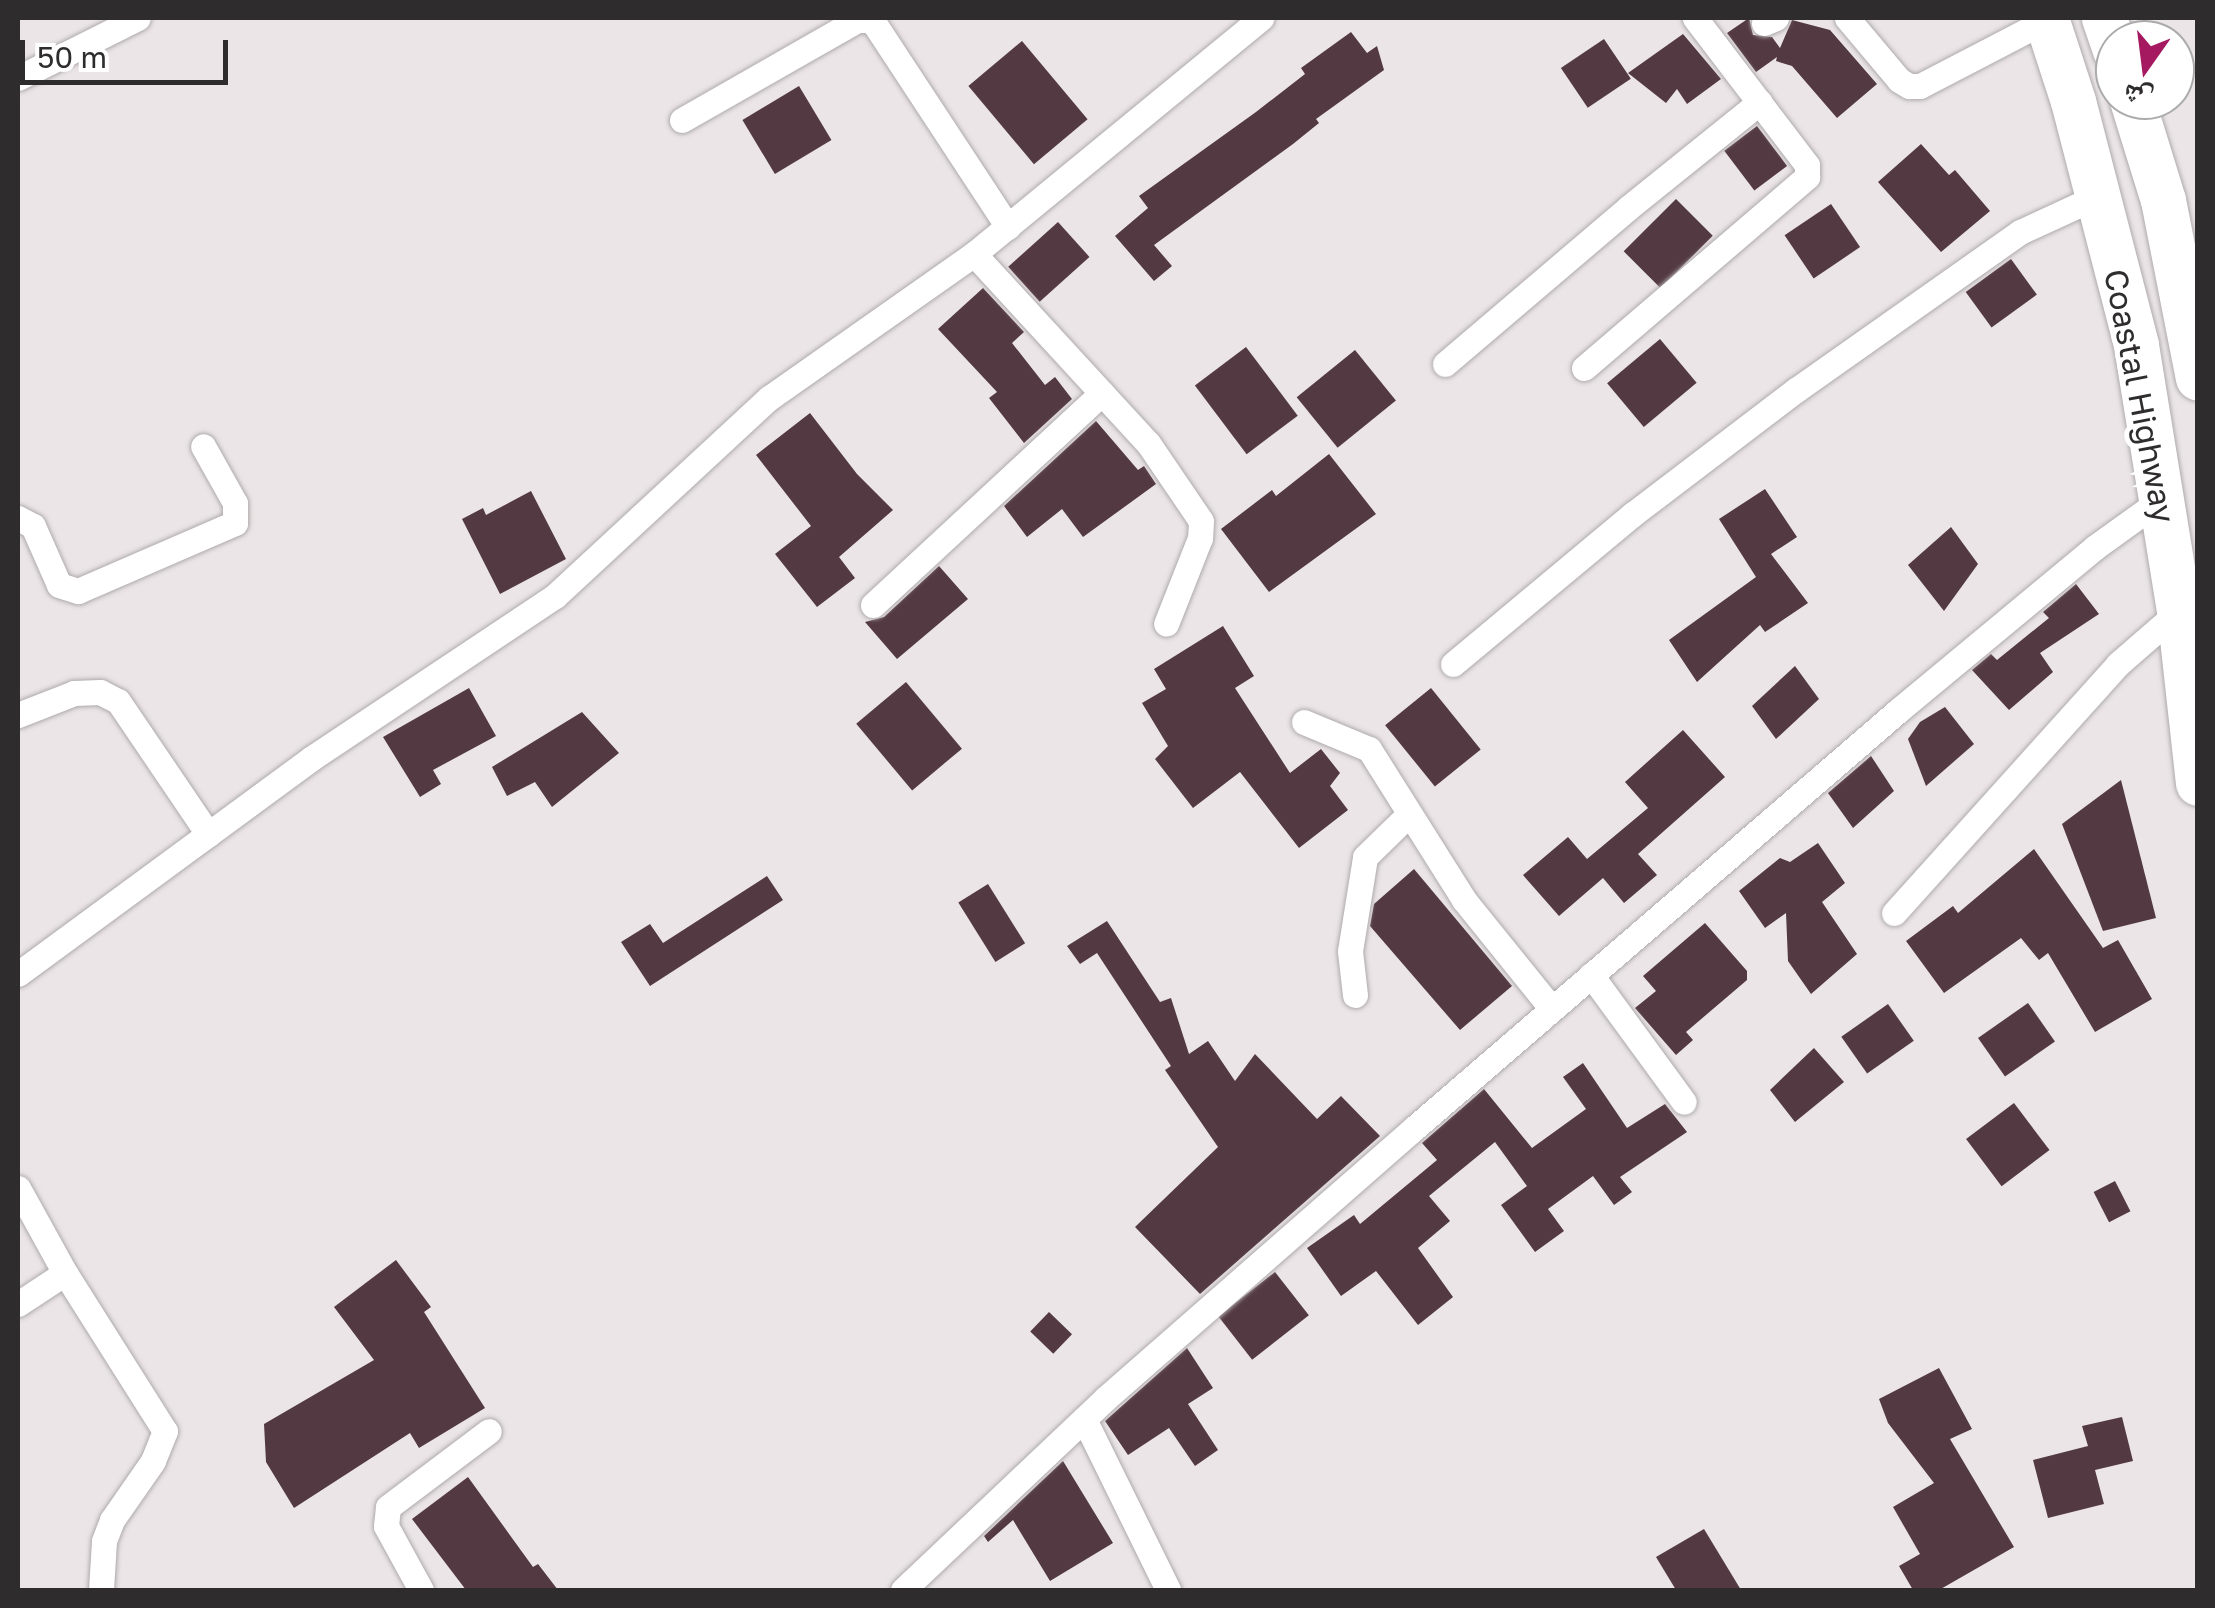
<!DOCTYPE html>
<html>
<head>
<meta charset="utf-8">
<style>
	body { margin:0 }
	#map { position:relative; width:2215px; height:1608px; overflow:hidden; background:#ebe5e7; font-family:"Golos Text","Noto Naskh Arabic",sans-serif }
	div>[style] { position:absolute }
	.building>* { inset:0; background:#533942; transform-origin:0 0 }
	.roads { filter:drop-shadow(0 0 2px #afaaab) drop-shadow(0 0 2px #afaaab) }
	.street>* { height:25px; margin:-12.5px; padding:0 12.5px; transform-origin:12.5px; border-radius:12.5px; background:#fff }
	.highway>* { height:45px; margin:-22.5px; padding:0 22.5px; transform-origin:22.5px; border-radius:22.5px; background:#fff }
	span { translate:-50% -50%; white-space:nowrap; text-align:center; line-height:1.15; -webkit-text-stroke:10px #fff; paint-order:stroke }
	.street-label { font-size:32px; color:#2e2c2d }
	.frame { position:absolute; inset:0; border:20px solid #2e2c2d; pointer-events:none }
	.north { position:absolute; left:2095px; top:20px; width:100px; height:100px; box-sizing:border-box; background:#fff; border:2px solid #ababab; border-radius:50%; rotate:194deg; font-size:28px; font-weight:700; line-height:40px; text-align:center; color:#2e2c2d }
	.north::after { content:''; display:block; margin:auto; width:35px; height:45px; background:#a41960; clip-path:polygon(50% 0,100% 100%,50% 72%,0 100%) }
	.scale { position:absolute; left:20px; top:40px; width:208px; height:45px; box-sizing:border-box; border:5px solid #2e2c2d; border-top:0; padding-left:12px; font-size:30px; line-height:35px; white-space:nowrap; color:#2e2c2d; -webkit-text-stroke:8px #fff; paint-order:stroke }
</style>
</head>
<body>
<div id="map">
	<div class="building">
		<i style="clip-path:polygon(1749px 18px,1753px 35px,1772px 37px,1780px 48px,1792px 20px,1830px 30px,1877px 84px,1837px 118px,1792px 66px,1776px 61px,1777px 57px,1756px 72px,1727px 33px)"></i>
		<i style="clip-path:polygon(1351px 32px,1367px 53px,1377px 46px,1384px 70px,1316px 119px,1319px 123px,1293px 144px,1154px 245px,1172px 266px,1154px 281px,1115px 236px,1148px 208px,1139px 196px,1256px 112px,1305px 74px,1301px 68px)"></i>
		<i style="clip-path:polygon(1683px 34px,1721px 79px,1687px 104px,1677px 89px,1666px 103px,1628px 73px)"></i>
		<i style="left:1604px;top:39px;width:48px;height:52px;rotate:56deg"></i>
		<i style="left:1022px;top:41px;width:102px;height:70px;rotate:50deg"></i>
		<i style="left:799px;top:86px;width:63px;height:66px;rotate:59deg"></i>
		<i style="left:1757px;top:126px;width:50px;height:41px;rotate:53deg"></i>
		<i style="clip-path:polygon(1921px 144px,1949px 175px,1955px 170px,1990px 211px,1941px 252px,1878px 182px)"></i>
		<i style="left:1676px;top:199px;width:52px;height:74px;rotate:45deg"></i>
		<i style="left:1831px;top:204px;width:52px;height:56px;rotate:56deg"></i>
		<i style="left:1058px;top:222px;width:47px;height:67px;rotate:48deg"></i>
		<i style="left:2011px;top:259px;width:44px;height:56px;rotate:54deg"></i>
		<i style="clip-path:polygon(983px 288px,1024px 332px,1012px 343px,1045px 385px,1055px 377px,1072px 399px,1024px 443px,989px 398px,997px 392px,938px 329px)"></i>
		<i style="left:1660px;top:339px;width:57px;height:69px;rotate:50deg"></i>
		<i style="left:1246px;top:347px;width:86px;height:64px;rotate:53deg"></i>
		<i style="left:1355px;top:350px;width:65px;height:75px;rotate:51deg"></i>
		<i style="clip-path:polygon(810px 413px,857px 474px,893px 510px,839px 557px,855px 578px,817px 607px,775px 554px,811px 526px,756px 455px)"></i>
		<i style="clip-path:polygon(1096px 421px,1138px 470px,1144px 466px,1156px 484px,1083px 537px,1062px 509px,1027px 537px,1004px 506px)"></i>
		<i style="clip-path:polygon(1329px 454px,1376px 514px,1269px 592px,1221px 529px,1272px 490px,1276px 496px)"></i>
		<i style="clip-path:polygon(1765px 489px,1797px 537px,1771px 554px,1808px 603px,1765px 632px,1760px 625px,1697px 682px,1669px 640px,1756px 577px,1719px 519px)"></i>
		<i style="clip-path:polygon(531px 491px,566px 559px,500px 594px,462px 519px,483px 508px,486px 515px)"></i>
		<i style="clip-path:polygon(1951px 527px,1978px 564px,1944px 611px,1908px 565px)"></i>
		<i style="clip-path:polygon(939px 566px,968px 599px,897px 659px,865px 622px,884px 617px)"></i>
		<i style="clip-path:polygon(2076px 584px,2099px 614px,2040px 653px,2053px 672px,2009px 710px,1972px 670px,1991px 654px,1997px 660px,2049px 618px,2043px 612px)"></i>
		<i style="clip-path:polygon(1223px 626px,1254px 676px,1235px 688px,1290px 773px,1321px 749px,1340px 773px,1330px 786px,1348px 810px,1299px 848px,1240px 772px,1193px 808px,1155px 759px,1168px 746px,1142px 703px,1166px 689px,1154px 669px)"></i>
		<i style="clip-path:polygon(1795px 666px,1819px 699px,1776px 739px,1752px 706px)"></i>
		<i style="left:906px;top:682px;width:87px;height:65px;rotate:50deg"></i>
		<i style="clip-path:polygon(469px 688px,496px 736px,433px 770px,441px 784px,420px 797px,383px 737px)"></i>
		<i style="left:1431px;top:688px;width:79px;height:59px;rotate:51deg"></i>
		<i style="clip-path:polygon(1945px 707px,1974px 744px,1926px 786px,1908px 739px,1920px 722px)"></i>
		<i style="clip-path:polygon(582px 712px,619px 753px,552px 807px,535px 782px,507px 796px,492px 767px)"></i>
		<i style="clip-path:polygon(1683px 730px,1725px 777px,1638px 854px,1657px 875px,1624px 903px,1603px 878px,1559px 916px,1523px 875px,1568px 837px,1587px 859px,1648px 808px,1625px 782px)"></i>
		<i style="clip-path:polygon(1871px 756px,1894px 791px,1853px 828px,1828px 793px)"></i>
		<i style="clip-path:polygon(2121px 780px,2156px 918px,2103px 931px,2062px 824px)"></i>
		<i style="clip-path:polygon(1818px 843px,1845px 883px,1822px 902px,1857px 954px,1811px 994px,1788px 961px,1786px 913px,1765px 928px,1739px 891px,1780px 858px,1790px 862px)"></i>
		<i style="clip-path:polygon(2034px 849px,2103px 948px,2118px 940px,2152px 999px,2095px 1032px,2048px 953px,2039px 960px,2021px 938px,1944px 993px,1906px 941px,1953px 906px,1958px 913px)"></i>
		<i style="clip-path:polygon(1414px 869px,1512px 986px,1460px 1030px,1370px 926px,1374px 904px)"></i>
		<i style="clip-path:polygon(767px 876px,783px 900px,650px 986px,621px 942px,650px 924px,663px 943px)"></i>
		<i style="left:988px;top:884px;width:70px;height:35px;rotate:58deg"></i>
		<i style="clip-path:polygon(1107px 921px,1160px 1002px,1171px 998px,1189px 1054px,1208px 1041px,1235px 1081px,1255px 1054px,1317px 1119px,1341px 1096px,1380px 1136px,1200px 1294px,1135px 1227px,1218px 1147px,1165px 1070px,1171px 1066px,1097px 953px,1080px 964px,1067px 946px)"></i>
		<i style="clip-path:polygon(1705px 923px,1747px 971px,1747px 980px,1686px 1032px,1693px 1040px,1676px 1055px,1635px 1008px,1656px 991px,1643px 976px)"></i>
		<i style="left:2028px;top:1003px;width:47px;height:61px;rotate:55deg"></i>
		<i style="left:1888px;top:1004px;width:45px;height:57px;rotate:55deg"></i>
		<i style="clip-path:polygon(1814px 1048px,1844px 1082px,1795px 1122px,1770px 1090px)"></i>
		<i style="clip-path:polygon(1583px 1063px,1627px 1128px,1665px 1104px,1687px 1132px,1620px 1177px,1632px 1192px,1614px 1205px,1593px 1176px,1548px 1209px,1564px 1231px,1535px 1252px,1501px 1205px,1527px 1186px,1495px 1142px,1429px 1196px,1450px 1221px,1418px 1248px,1453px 1297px,1418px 1325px,1376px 1271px,1341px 1296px,1307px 1248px,1354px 1215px,1360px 1224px,1437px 1160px,1422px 1143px,1484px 1089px,1532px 1148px,1586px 1109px,1563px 1077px)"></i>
		<i style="left:2014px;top:1103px;width:59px;height:60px;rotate:53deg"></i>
		<i style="left:2115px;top:1181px;width:34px;height:24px;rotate:63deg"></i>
		<i style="clip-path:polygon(396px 1260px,431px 1307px,424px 1312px,485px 1408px,419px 1448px,410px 1433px,294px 1508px,266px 1462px,264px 1424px,374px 1360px,334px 1307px)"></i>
		<i style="left:1275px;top:1272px;width:55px;height:72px;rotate:52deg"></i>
		<i style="left:1049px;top:1312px;width:32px;height:27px;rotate:44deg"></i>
		<i style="clip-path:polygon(1187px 1348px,1213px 1388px,1188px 1404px,1218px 1450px,1195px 1466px,1169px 1428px,1128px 1455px,1105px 1421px)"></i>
		<i style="clip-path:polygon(1939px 1368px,1972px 1429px,1950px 1439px,2014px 1547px,1939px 1590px,1913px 1590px,1899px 1566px,1920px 1554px,1893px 1507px,1934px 1483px,1888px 1423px,1879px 1399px)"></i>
		<i style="clip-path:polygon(2122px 1417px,2133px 1461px,2095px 1470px,2104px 1504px,2048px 1518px,2033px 1460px,2088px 1446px,2082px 1426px)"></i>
		<i style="clip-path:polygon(1063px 1461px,1113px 1543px,1050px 1581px,1013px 1520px,988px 1542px,984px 1536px)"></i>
		<i style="clip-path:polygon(468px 1477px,533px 1567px,538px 1564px,558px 1590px,466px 1590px,412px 1519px)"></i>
		<i style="clip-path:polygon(1704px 1529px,1741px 1590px,1676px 1590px,1656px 1557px)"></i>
	</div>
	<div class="roads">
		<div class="street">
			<i style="left:1847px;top:18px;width:81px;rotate:50deg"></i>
			<i style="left:1899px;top:80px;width:12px;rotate:31deg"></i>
			<i style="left:1909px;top:86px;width:11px"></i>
			<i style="left:1920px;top:86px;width:143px;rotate:-27.5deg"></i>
			<i style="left:1764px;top:23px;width:13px;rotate:-23deg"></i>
			<i style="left:18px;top:78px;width:134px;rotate:-26.6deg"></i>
			<i style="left:682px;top:120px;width:202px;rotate:-29.7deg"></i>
			<i style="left:857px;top:20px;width:10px"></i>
			<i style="left:867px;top:20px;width:8px;rotate:23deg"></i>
			<i style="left:874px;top:23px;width:244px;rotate:56.7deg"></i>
			<i style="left:974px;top:254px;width:257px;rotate:47.4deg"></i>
			<i style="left:1148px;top:443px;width:94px;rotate:55.8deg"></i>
			<i style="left:1201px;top:521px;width:17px;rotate:93deg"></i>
			<i style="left:1200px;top:538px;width:92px;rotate:111.6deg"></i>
			<i style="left:1445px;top:364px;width:240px;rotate:-40.4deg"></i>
			<i style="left:1628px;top:208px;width:169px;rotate:-38.8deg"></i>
			<i style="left:1584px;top:368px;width:294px;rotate:-40.6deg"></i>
			<i style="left:1807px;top:177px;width:12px;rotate:-90deg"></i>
			<i style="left:1807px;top:165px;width:185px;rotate:-127.3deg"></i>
			<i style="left:18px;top:518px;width:17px;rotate:28deg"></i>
			<i style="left:33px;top:526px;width:64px;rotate:66.2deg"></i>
			<i style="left:59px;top:585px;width:20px;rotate:18deg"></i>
			<i style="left:78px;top:591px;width:171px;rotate:-23.4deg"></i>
			<i style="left:235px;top:523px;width:20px;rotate:-90deg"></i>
			<i style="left:235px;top:503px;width:65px;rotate:-119.3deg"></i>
			<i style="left:873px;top:605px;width:312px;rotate:-42.8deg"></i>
			<i style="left:1453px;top:664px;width:234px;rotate:-39.8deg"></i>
			<i style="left:1633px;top:514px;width:205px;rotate:-37.3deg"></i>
			<i style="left:1796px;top:390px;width:274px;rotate:-35.2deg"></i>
			<i style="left:2020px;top:232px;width:84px;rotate:-24.7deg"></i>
			<i style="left:18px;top:715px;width:60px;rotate:-21.4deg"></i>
			<i style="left:74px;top:693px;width:26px;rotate:-2deg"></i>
			<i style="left:100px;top:692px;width:20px;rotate:27deg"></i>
			<i style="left:118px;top:701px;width:161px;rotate:55.9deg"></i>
			<i style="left:1304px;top:722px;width:70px;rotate:22.6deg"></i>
			<i style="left:1369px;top:749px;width:178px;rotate:57.8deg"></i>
			<i style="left:1464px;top:900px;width:140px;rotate:51.1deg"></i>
			<i style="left:1894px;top:913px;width:335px;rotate:-48deg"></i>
			<i style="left:2118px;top:664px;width:81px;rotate:-41deg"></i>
			<i style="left:18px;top:974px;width:365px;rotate:-36.3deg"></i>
			<i style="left:312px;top:758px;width:292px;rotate:-33.7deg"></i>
			<i style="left:555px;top:596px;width:292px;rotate:-42.8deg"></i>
			<i style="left:769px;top:398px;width:251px;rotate:-35.1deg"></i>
			<i style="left:974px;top:254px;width:372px;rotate:-39.4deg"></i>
			<i style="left:1591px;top:975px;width:157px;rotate:53.8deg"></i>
			<i style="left:1355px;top:995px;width:44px;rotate:-96.5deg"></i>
			<i style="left:1350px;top:951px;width:95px;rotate:-80.9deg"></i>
			<i style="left:1365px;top:857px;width:60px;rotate:-44.3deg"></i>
			<i style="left:18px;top:1188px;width:97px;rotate:61.1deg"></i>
			<i style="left:65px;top:1273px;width:187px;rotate:57.7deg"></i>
			<i style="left:165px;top:1431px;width:32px;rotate:112deg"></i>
			<i style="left:153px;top:1461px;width:72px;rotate:124.8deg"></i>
			<i style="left:112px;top:1520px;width:22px;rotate:111deg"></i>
			<i style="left:104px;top:1541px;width:49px;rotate:93.5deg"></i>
			<i style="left:18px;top:1304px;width:56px;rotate:-33.4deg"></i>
			<i style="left:1084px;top:1419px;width:191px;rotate:63.8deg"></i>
			<i style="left:421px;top:1590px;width:73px;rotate:-118.7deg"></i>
			<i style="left:386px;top:1526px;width:19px;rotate:-84deg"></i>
			<i style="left:388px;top:1507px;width:126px;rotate:-37deg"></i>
			<i style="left:903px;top:1590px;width:279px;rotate:-43.4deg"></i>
			<i style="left:1106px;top:1398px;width:407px;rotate:-41.2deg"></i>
			<i style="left:1412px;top:1130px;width:643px;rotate:-40.78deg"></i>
			<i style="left:1899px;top:710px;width:254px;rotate:-39.7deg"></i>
			<i style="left:2094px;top:548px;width:84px;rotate:-35.8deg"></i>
		</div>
		<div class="highway">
			<i style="left:2046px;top:18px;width:87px;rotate:72deg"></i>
			<i style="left:2073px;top:101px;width:252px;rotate:75.5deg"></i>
			<i style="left:2136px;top:345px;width:269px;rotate:80.8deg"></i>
			<i style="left:2179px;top:611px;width:173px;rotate:83.7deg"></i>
			<i style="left:2104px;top:18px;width:34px;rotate:71deg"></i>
			<i style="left:2132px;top:100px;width:105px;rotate:72.8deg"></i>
			<i style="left:2163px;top:200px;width:181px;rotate:78.9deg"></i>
		</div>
	</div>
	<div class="street-label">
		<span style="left:2140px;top:396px;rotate:79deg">Coastal Highway</span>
	</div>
	<div class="frame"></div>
	<div class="north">ش</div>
	<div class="scale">50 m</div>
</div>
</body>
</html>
